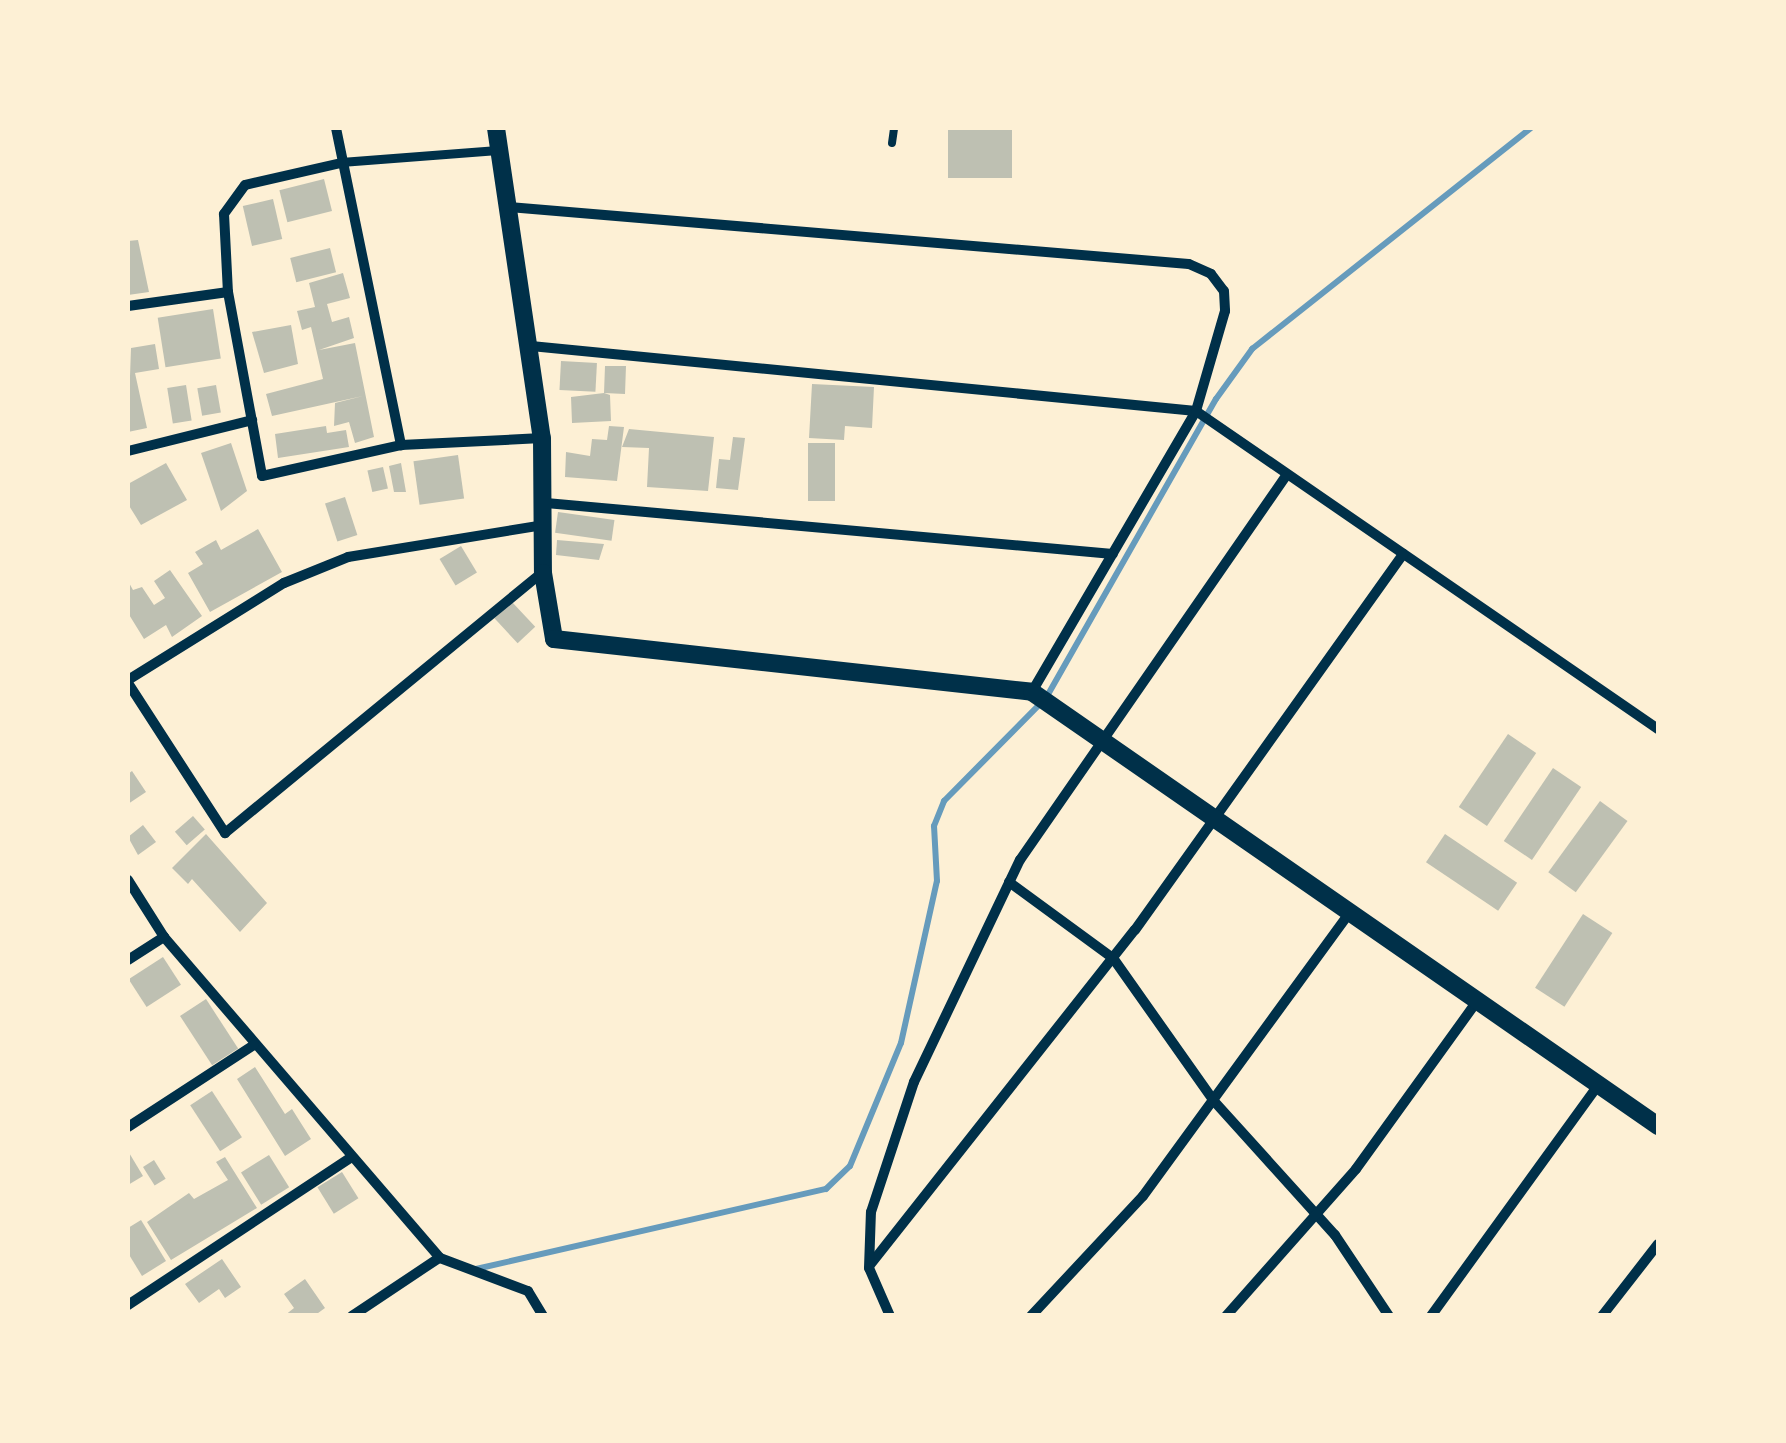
<!DOCTYPE html>
<html>
<head>
<meta charset="utf-8">
<style>
	body { margin:0 }
	#map { position:relative; width:1786px; height:1443px; overflow:hidden; background:#fdf0d5; font-family:Quicksand,sans-serif }
	div>[style] { position:absolute }
	.stream>* { height:6px; margin:-3px; padding:0 3px; transform-origin:3px; border-radius:3px; background:#669bbc }
	.building>* { inset:0; background:#bec0b2; transform-origin:0 0 }
	.service>* { height:8px; margin:-4px; padding:0 4px; transform-origin:4px; border-radius:4px; background:#003049 }
	.pedestrian>* { height:9px; margin:-4.5px; padding:0 4.5px; transform-origin:4.5px; border-radius:4.5px; background:#003049 }
	.minor>* { height:10px; margin:-5px; padding:0 5px; transform-origin:5px; border-radius:5px; background:#003049 }
	.tertiary>* { height:18px; margin:-9px; padding:0 9px; transform-origin:9px; border-radius:9px; background:#003049 }
	span { translate:-50% -50%; white-space:nowrap; text-align:center; line-height:1.15; -webkit-text-stroke:9px #fdf0d5; paint-order:stroke }
	.frame { position:absolute; inset:0; border:130px solid #fdf0d5; pointer-events:none }
</style>
</head>
<body>
<div id="map">
	<div class="stream">
		<i style="left:476px;top:1269px;width:359px;rotate:-12.9deg"></i>
		<i style="left:826px;top:1189px;width:33px;rotate:-44deg"></i>
		<i style="left:850px;top:1166px;width:133px;rotate:-67.5deg"></i>
		<i style="left:901px;top:1043px;width:166px;rotate:-77.5deg"></i>
		<i style="left:937px;top:881px;width:55px;rotate:-93.1deg"></i>
		<i style="left:934px;top:826px;width:27px;rotate:-68deg"></i>
		<i style="left:944px;top:801px;width:145px;rotate:-45.3deg"></i>
		<i style="left:1046px;top:698px;width:344px;rotate:-60.4deg"></i>
		<i style="left:1216px;top:399px;width:62px;rotate:-54.2deg"></i>
		<i style="left:1252px;top:349px;width:356px;rotate:-38.4deg"></i>
	</div>
	<div class="building">
		<i style="left:948px;top:128px;width:64px;height:50px"></i>
		<i style="left:324px;top:179px;width:33px;height:46px;rotate:76deg"></i>
		<i style="left:273px;top:199px;width:41px;height:31px;rotate:77deg"></i>
		<i style="clip-path:polygon(138px 240px,149px 292px,128px 295px,128px 241px)"></i>
		<i style="left:330px;top:248px;width:25px;height:41px;rotate:76deg"></i>
		<i style="clip-path:polygon(343px 273px,350px 298px,327px 304px,332px 322px,349px 317px,354px 338px,319px 350px,355px 343px,374px 437px,355px 443px,349px 422px,334px 426px,335px 403px,363px 396px,272px 416px,266px 394px,323px 379px,311px 327px,302px 330px,297px 311px,315px 307px,309px 283px)"></i>
		<i style="left:213px;top:309px;width:50px;height:56px;rotate:81deg"></i>
		<i style="clip-path:polygon(291px 325px,298px 364px,264px 373px,252px 332px)"></i>
		<i style="clip-path:polygon(155px 344px,159px 369px,135px 373px,147px 428px,128px 432px,131px 348px)"></i>
		<i style="left:561px;top:361px;width:36px;height:29px;rotate:3deg"></i>
		<i style="clip-path:polygon(605px 366px,626px 366px,625px 394px,604px 393px,610px 395px,611px 421px,572px 423px,571px 397px,604px 393px)"></i>
		<i style="clip-path:polygon(812px 384px,874px 387px,872px 428px,845px 426px,844px 440px,809px 438px)"></i>
		<i style="left:186px;top:385px;width:36px;height:19px;rotate:81deg"></i>
		<i style="left:216px;top:385px;width:28px;height:19px;rotate:80deg"></i>
		<i style="clip-path:polygon(326px 426px,327px 433px,346px 430px,349px 447px,278px 458px,275px 434px)"></i>
		<i style="clip-path:polygon(609px 426px,624px 427px,617px 481px,565px 477px,566px 452px,590px 456px,592px 439px,607px 440px)"></i>
		<i style="clip-path:polygon(629px 429px,714px 437px,708px 491px,647px 487px,649px 448px,622px 447px)"></i>
		<i style="clip-path:polygon(733px 437px,745px 438px,738px 490px,716px 488px,719px 459px,730px 460px)"></i>
		<i style="clip-path:polygon(231px 443px,247px 491px,221px 511px,201px 453px)"></i>
		<i style="left:808px;top:443px;width:27px;height:58px"></i>
		<i style="left:458px;top:455px;width:44px;height:45px;rotate:82deg"></i>
		<i style="clip-path:polygon(166px 463px,187px 500px,141px 525px,128px 504px,128px 484px)"></i>
		<i style="clip-path:polygon(401px 463px,406px 492px,394px 492px,389px 466px)"></i>
		<i style="left:383px;top:467px;width:22px;height:16px;rotate:77deg"></i>
		<i style="left:345px;top:497px;width:40px;height:21px;rotate:72deg"></i>
		<i style="left:558px;top:512px;width:57px;height:21px;rotate:8deg"></i>
		<i style="clip-path:polygon(258px 529px,282px 572px,210px 612px,188px 573px,203px 564px,195px 552px,216px 540px,221px 550px)"></i>
		<i style="clip-path:polygon(557px 540px,604px 544px,599px 560px,556px 555px)"></i>
		<i style="left:461px;top:546px;width:31px;height:25px;rotate:59deg"></i>
		<i style="clip-path:polygon(170px 570px,202px 616px,172px 637px,166px 625px,144px 639px,128px 613px,128px 581px,133px 590px,142px 587px,154px 605px,165px 598px,154px 581px)"></i>
		<i style="left:512px;top:602px;width:34px;height:24px;rotate:47deg"></i>
		<i style="left:1508px;top:734px;width:34px;height:88px;rotate:34deg"></i>
		<i style="left:1553px;top:768px;width:34px;height:88px;rotate:34deg"></i>
		<i style="clip-path:polygon(132px 771px,146px 792px,128px 804px,128px 774px)"></i>
		<i style="left:1600px;top:801px;width:34px;height:88px;rotate:36deg"></i>
		<i style="left:193px;top:816px;width:18px;height:24px;rotate:49deg"></i>
		<i style="clip-path:polygon(143px 825px,156px 842px,138px 855px,128px 837px)"></i>
		<i style="clip-path:polygon(206px 834px,267px 903px,240px 932px,192px 879px,188px 884px,172px 868px)"></i>
		<i style="left:1445px;top:834px;width:87px;height:34px;rotate:34deg"></i>
		<i style="left:1583px;top:914px;width:35px;height:88px;rotate:33deg"></i>
		<i style="left:163px;top:957px;width:33px;height:41px;rotate:57deg"></i>
		<i style="left:206px;top:999px;width:59px;height:31px;rotate:57deg"></i>
		<i style="clip-path:polygon(255px 1067px,285px 1114px,292px 1109px,311px 1139px,285px 1156px,237px 1079px)"></i>
		<i style="left:212px;top:1091px;width:55px;height:26px;rotate:57deg"></i>
		<i style="clip-path:polygon(128px 1151px,143px 1176px,128px 1185px)"></i>
		<i style="left:269px;top:1155px;width:38px;height:33px;rotate:58deg"></i>
		<i style="clip-path:polygon(225px 1157px,257px 1208px,171px 1260px,147px 1222px,189px 1193px,194px 1199px,228px 1180px,216px 1162px)"></i>
		<i style="left:154px;top:1160px;width:22px;height:13px;rotate:58deg"></i>
		<i style="left:342px;top:1172px;width:31px;height:29px;rotate:58deg"></i>
		<i style="clip-path:polygon(141px 1220px,166px 1261px,142px 1276px,128px 1253px,128px 1228px)"></i>
		<i style="clip-path:polygon(222px 1259px,241px 1287px,225px 1298px,219px 1289px,199px 1303px,185px 1284px)"></i>
		<i style="clip-path:polygon(305px 1279px,325px 1308px,314px 1316px,284px 1316px,294px 1308px,284px 1294px)"></i>
	</div>
	<div class="service">
		<i style="left:892px;top:143px;width:15px;rotate:-82deg"></i>
	</div>
	<div class="pedestrian">
		<i style="left:341px;top:162px;width:157px;rotate:-4.4deg"></i>
	</div>
	<div class="minor">
		<i style="left:336px;top:128px;width:324px;rotate:78.4deg"></i>
		<i style="left:341px;top:163px;width:98px;rotate:167.1deg"></i>
		<i style="left:245px;top:185px;width:36px;rotate:126deg"></i>
		<i style="left:224px;top:214px;width:78px;rotate:87.1deg"></i>
		<i style="left:228px;top:292px;width:187px;rotate:79.5deg"></i>
		<i style="left:262px;top:476px;width:142px;rotate:-12.6deg"></i>
		<i style="left:401px;top:445px;width:141px;rotate:-2.8deg"></i>
		<i style="left:509px;top:207px;width:682px;rotate:4.79deg"></i>
		<i style="left:1189px;top:264px;width:24px;rotate:24deg"></i>
		<i style="left:1211px;top:274px;width:21px;rotate:53deg"></i>
		<i style="left:1224px;top:291px;width:20px;rotate:87deg"></i>
		<i style="left:1225px;top:311px;width:104px;rotate:106.2deg"></i>
		<i style="left:1196px;top:411px;width:325px;rotate:120.3deg"></i>
		<i style="left:128px;top:306px;width:101px;rotate:-8deg"></i>
		<i style="left:531px;top:346px;width:668px;rotate:5.58deg"></i>
		<i style="left:1196px;top:411px;width:561px;rotate:34.54deg"></i>
		<i style="left:128px;top:451px;width:128px;rotate:-14deg"></i>
		<i style="left:546px;top:503px;width:569px;rotate:5.14deg"></i>
		<i style="left:128px;top:680px;width:184px;rotate:-31.9deg"></i>
		<i style="left:284px;top:583px;width:69px;rotate:-22.1deg"></i>
		<i style="left:348px;top:557px;width:199px;rotate:-9.3deg"></i>
		<i style="left:128px;top:683px;width:179px;rotate:57.1deg"></i>
		<i style="left:225px;top:833px;width:410px;rotate:-39.4deg"></i>
		<i style="left:128px;top:880px;width:67px;rotate:57.7deg"></i>
		<i style="left:164px;top:937px;width:423px;rotate:49.3deg"></i>
		<i style="left:440px;top:1258px;width:94px;rotate:20.6deg"></i>
		<i style="left:528px;top:1291px;width:29px;rotate:59deg"></i>
		<i style="left:1009px;top:882px;width:129px;rotate:36.2deg"></i>
		<i style="left:1113px;top:958px;width:174px;rotate:54.8deg"></i>
		<i style="left:1213px;top:1100px;width:182px;rotate:47.9deg"></i>
		<i style="left:1335px;top:1235px;width:97px;rotate:56.3deg"></i>
		<i style="left:128px;top:960px;width:43px;rotate:-32.6deg"></i>
		<i style="left:128px;top:1127px;width:150px;rotate:-33.1deg"></i>
		<i style="left:870px;top:1265px;width:427px;rotate:-51.7deg"></i>
		<i style="left:1135px;top:930px;width:462px;rotate:-54.5deg"></i>
		<i style="left:128px;top:1305px;width:265px;rotate:-33.5deg"></i>
		<i style="left:352px;top:1316px;width:105px;rotate:-33.7deg"></i>
		<i style="left:890px;top:1316px;width:52px;rotate:-113.6deg"></i>
		<i style="left:869px;top:1268px;width:56px;rotate:-88deg"></i>
		<i style="left:871px;top:1212px;width:137px;rotate:-71.7deg"></i>
		<i style="left:914px;top:1082px;width:246px;rotate:-64.5deg"></i>
		<i style="left:1020px;top:860px;width:469px;rotate:-55.3deg"></i>
		<i style="left:1031px;top:1316px;width:164px;rotate:-47deg"></i>
		<i style="left:1143px;top:1196px;width:351px;rotate:-53.9deg"></i>
		<i style="left:1226px;top:1316px;width:196px;rotate:-48.5deg"></i>
		<i style="left:1356px;top:1169px;width:208px;rotate:-54.2deg"></i>
		<i style="left:1431px;top:1316px;width:286px;rotate:-54.1deg"></i>
		<i style="left:1602px;top:1316px;width:91px;rotate:-52.1deg"></i>
	</div>
	<div class="tertiary">
		<i style="left:496px;top:128px;width:313px;rotate:81.6deg"></i>
		<i style="left:542px;top:438px;width:135px;rotate:89.6deg"></i>
		<i style="left:543px;top:573px;width:67px;rotate:80.5deg"></i>
		<i style="left:554px;top:639px;width:481px;rotate:6.3deg"></i>
		<i style="left:1032px;top:692px;width:762px;rotate:34.73deg"></i>
	</div>
	<div class="frame"></div>
</div>
</body>
</html>
